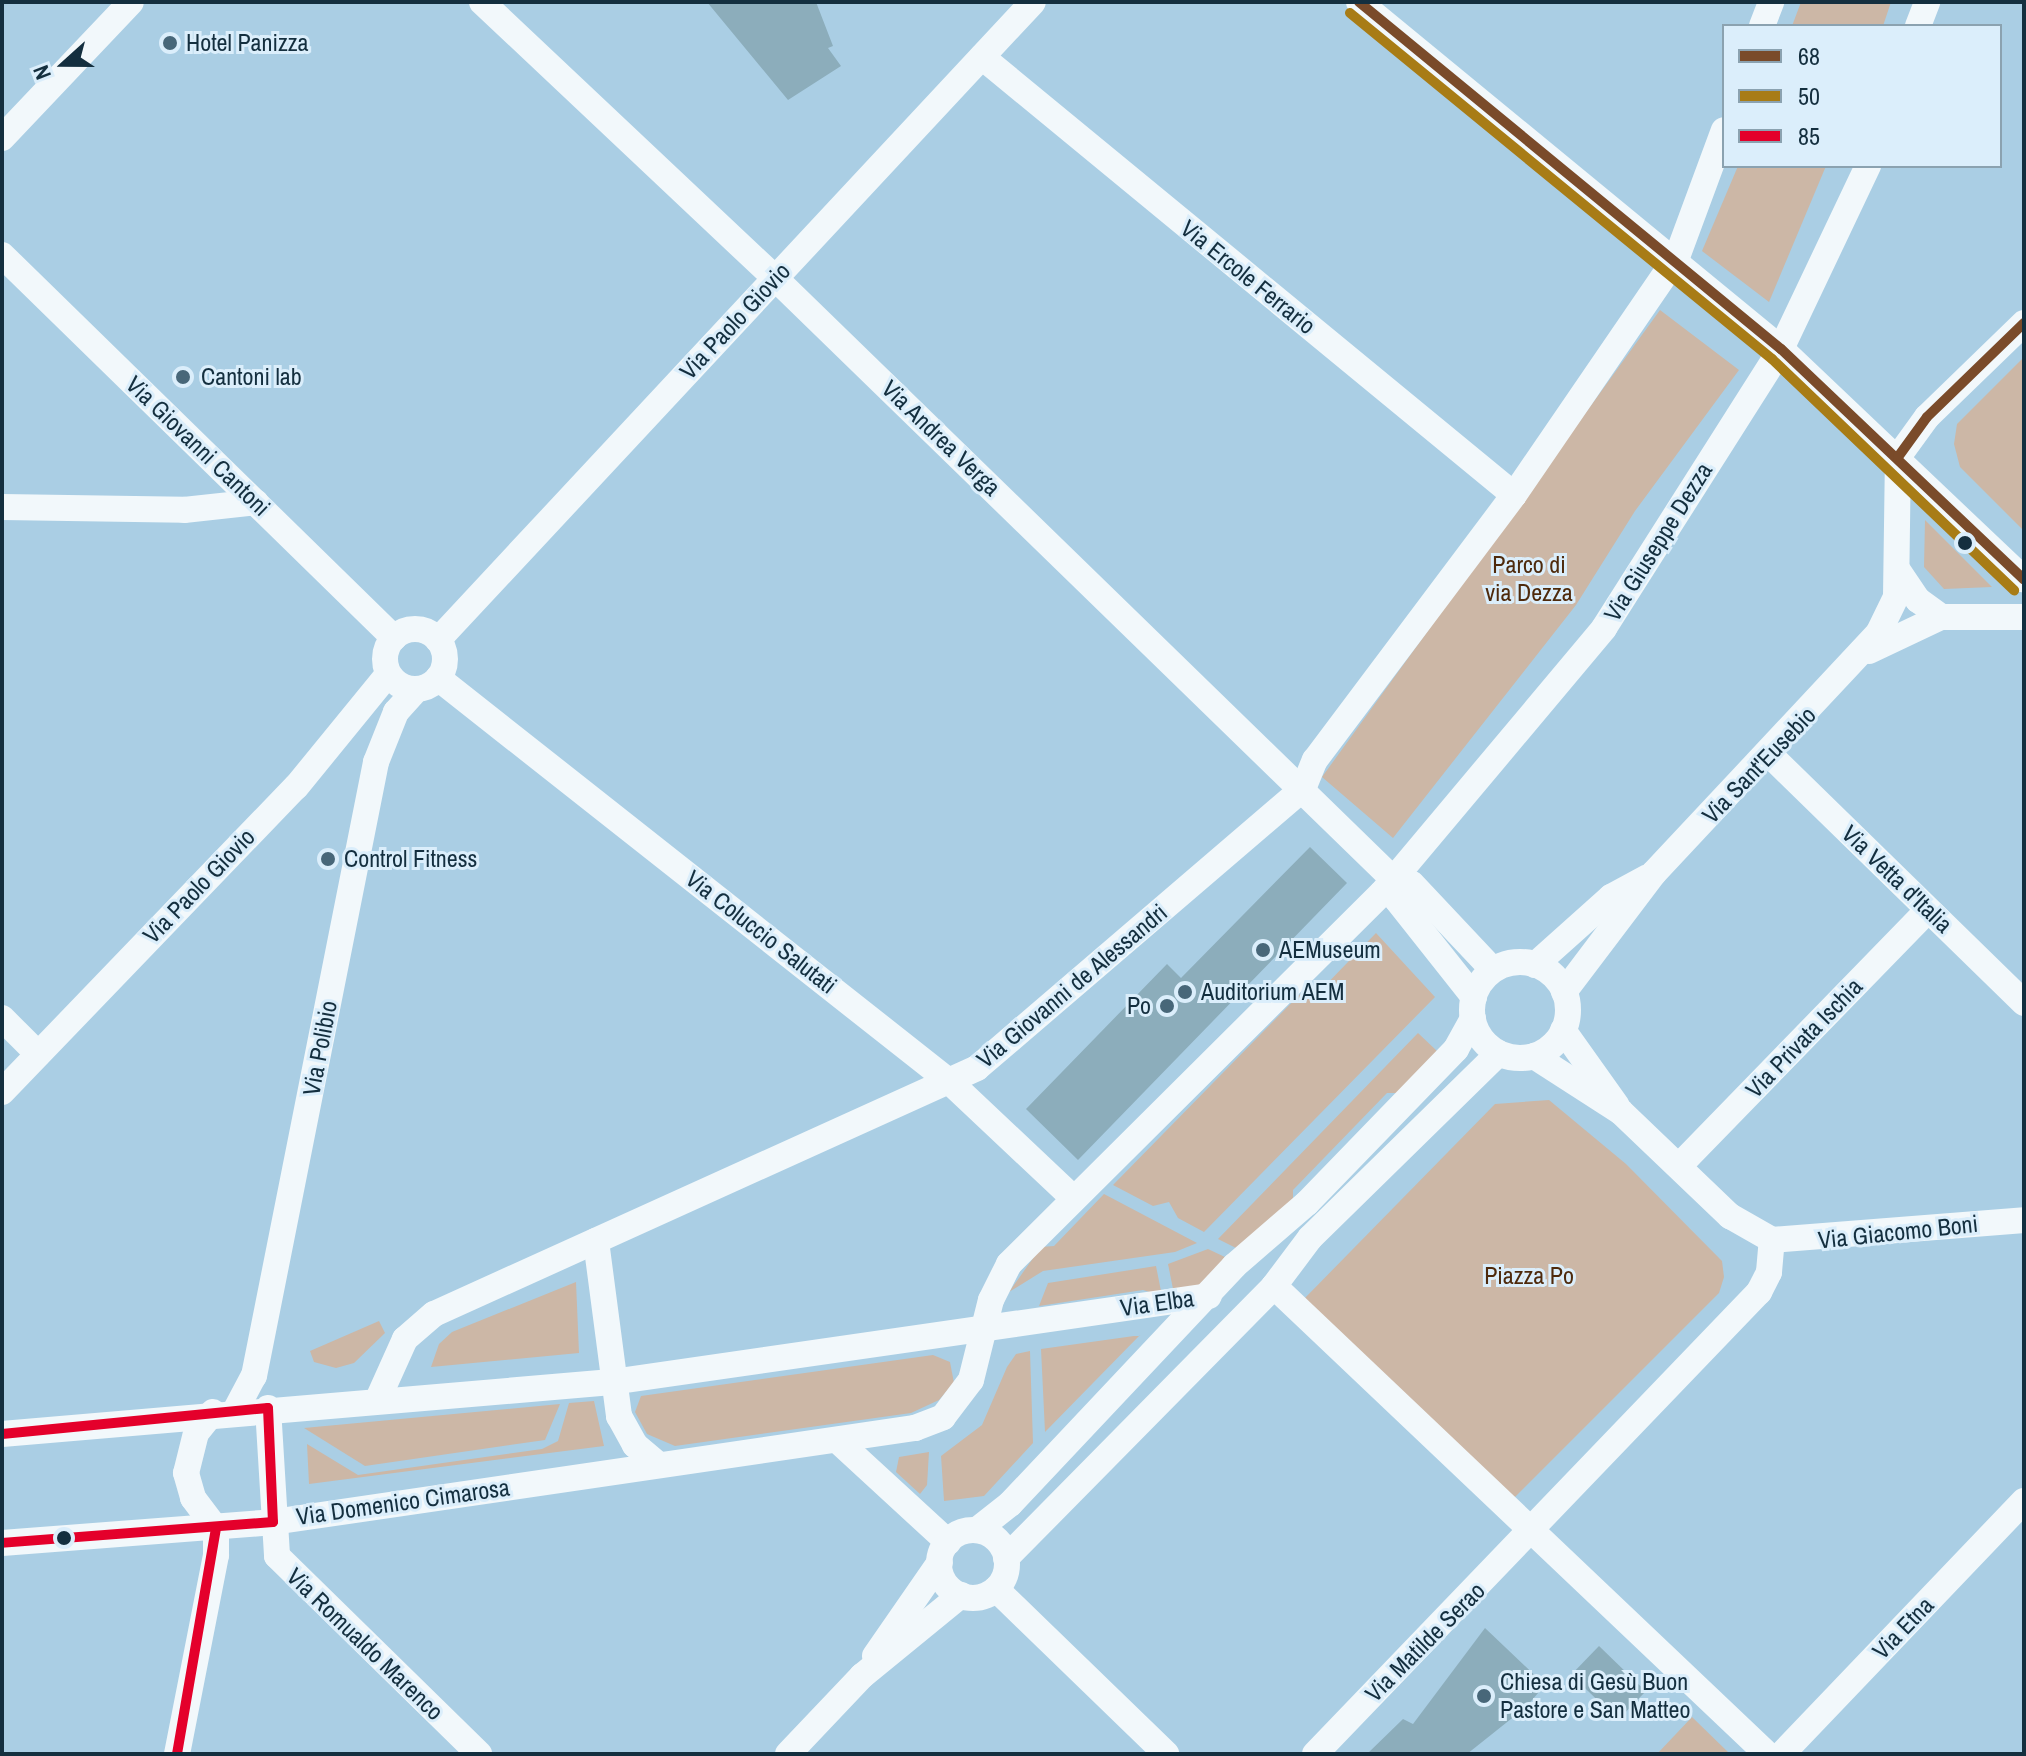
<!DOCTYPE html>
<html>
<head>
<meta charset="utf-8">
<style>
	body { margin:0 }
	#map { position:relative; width:2026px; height:1756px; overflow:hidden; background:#aacee4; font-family:"Archivo Narrow",sans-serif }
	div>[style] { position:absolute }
	.green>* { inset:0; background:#ccb7a6 }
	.building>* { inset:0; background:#8cadbb; transform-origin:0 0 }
	.minor>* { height:26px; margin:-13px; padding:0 13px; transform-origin:13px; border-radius:13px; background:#f2f8fb }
	.minor>.ring { margin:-13px; padding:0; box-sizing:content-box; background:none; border:26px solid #f2f8fb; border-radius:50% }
	.bus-1>* { height:10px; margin:-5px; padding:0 5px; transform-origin:5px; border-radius:5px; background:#7a4b2a }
	.bus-2>* { height:10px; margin:-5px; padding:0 5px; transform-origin:5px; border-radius:5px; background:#a87c16 }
	.bus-3>* { height:10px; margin:-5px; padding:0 5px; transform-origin:5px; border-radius:5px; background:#e4002b }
	.dots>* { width:22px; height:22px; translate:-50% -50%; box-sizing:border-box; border:4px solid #dbeefb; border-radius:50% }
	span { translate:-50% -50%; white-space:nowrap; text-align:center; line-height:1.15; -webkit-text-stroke:6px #dbeefb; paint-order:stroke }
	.poi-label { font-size:24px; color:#142f3f }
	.left { translate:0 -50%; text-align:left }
	.right { translate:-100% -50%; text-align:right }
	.street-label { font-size:24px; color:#142f3f }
	.park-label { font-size:24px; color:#4e2a0c }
	.frame { position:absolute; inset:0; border:4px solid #142f3f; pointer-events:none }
	.legend { position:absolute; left:1722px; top:24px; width:280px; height:144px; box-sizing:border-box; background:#dbeefb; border:2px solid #8ba2b0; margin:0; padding:10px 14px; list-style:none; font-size:24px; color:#142f3f }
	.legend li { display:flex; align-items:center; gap:16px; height:40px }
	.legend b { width:40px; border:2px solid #8ba2b0 }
	.north { position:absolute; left:24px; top:24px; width:80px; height:80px; -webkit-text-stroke:6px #dbeefb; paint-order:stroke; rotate:249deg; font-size:22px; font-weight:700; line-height:32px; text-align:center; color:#142f3f }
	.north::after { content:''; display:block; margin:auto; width:28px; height:36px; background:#142f3f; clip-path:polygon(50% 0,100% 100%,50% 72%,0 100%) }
</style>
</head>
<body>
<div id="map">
	<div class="green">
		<i style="clip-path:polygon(1801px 2px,1891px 2px,1883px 26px,1792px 26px)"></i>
		<i style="clip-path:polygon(1738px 166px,1826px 166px,1769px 302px,1702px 251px)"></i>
		<i style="clip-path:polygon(1660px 310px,1739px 370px,1635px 511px,1576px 605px,1393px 838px,1322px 777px)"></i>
		<i style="clip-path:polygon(2024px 357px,2024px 531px,1960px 467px,1954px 444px,1957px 424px)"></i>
		<i style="clip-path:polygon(1925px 520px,1992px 587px,1944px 589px,1924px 567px)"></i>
		<i style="clip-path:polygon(1376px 933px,1435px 997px,1204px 1232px,1178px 1218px,1169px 1202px,1153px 1206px,1113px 1185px,1309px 985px,1318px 993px)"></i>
		<i style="clip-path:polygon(1418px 1033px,1438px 1052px,1399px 1093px,1387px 1093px,1293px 1190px,1293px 1203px,1238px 1249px,1218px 1239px)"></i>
		<i style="clip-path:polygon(1549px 1100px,1626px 1164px,1722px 1261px,1724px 1277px,1719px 1293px,1512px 1500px,1303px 1300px,1495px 1104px)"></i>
		<i style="clip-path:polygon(1104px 1194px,1197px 1243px,1175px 1252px,1043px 1271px,1009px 1292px,1041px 1247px,1054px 1246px)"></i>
		<i style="clip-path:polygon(1208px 1249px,1227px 1258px,1202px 1286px,1174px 1294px,1168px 1264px)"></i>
		<i style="clip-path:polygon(1156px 1266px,1162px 1296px,1143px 1290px,1039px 1306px,1048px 1283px)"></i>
		<i style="clip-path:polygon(576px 1282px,579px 1353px,431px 1367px,439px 1344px,452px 1332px)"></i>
		<i style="clip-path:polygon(379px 1321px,385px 1333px,354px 1363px,336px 1368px,314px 1362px,310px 1351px)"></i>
		<i style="clip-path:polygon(1141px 1335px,1140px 1335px,1045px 1432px,1041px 1349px)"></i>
		<i style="clip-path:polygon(1030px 1351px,1033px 1443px,984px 1496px,944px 1501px,941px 1456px,982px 1425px,1007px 1367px,1016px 1354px)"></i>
		<i style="clip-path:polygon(933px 1355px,950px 1362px,954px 1383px,939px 1400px,911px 1413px,675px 1446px,647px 1434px,635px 1412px,641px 1396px)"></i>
		<i style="clip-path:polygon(594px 1401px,604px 1446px,309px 1484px,307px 1444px,358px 1475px,542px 1449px,558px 1441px,569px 1403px)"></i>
		<i style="clip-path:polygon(560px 1404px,545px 1440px,365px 1466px,304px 1428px)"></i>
		<i style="clip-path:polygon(929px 1452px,927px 1485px,920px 1494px,896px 1472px,899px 1457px)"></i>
		<i style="clip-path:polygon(1692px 1717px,1730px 1754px,1657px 1754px)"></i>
	</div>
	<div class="building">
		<i style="clip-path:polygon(707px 2px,816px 2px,833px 46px,828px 48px,841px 66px,788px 100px)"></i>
		<i style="clip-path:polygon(1310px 847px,1347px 883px,1078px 1160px,1026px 1109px,1167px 964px,1181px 978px)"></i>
		<i style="clip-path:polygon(1485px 1628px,1545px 1685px,1526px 1707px,1467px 1754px,1367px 1754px,1403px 1719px,1413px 1724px)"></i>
		<i style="left:1599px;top:1646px;width:65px;height:40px;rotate:44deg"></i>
	</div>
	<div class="minor">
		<i style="left:482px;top:2px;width:404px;rotate:43.3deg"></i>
		<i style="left:776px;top:279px;width:862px;rotate:44.2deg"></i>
		<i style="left:1359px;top:2px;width:546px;rotate:39.43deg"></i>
		<i style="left:1781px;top:349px;width:335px;rotate:43.5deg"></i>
		<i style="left:1762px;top:26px;width:26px;rotate:-69deg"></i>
		<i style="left:1918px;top:26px;width:26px;rotate:-69deg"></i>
		<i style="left:982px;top:57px;width:689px;rotate:39.46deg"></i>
		<i style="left:2px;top:138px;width:187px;rotate:-46.5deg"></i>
		<i style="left:2px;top:255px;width:548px;rotate:44.33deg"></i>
		<i style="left:2px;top:507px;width:182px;rotate:0.9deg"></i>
		<i style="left:184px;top:510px;width:72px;rotate:-6.3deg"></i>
		<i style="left:1899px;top:572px;width:34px;rotate:56deg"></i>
		<i style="left:1918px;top:600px;width:29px;rotate:36deg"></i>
		<i class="ring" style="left:385px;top:629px;width:34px;height:34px"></i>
		<i style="left:438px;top:640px;width:872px;rotate:-47deg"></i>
		<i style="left:1869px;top:651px;width:80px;rotate:-25.3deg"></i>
		<i style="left:1941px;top:617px;width:83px"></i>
		<i style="left:438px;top:678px;width:652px;rotate:38.28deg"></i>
		<i style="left:950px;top:1082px;width:169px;rotate:43.3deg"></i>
		<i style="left:1770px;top:755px;width:355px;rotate:44.3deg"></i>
		<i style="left:1394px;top:880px;width:20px;rotate:81deg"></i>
		<i style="left:1397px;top:900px;width:124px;rotate:51.6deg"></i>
		<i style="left:1394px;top:880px;width:18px;rotate:13deg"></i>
		<i style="left:1412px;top:884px;width:118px;rotate:46.7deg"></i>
		<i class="ring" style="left:1472px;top:962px;width:70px;height:70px"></i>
		<i style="left:1535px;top:965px;width:102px;rotate:-41.8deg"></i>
		<i style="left:1611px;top:897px;width:42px;rotate:-28.4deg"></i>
		<i style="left:1564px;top:992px;width:149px;rotate:-52.9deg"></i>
		<i style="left:1654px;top:873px;width:328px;rotate:-46.9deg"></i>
		<i style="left:1878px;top:634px;width:41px;rotate:-64.1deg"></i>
		<i style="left:1896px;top:597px;width:140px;rotate:-89.2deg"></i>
		<i style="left:1898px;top:457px;width:49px;rotate:-54.1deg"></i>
		<i style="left:1927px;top:417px;width:135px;rotate:-44.1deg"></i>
		<i style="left:2px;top:1018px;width:51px;rotate:45deg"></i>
		<i style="left:1563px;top:1030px;width:93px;rotate:54.6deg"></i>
		<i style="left:1534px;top:1056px;width:103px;rotate:32.8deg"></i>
		<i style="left:1621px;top:1112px;width:151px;rotate:43.7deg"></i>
		<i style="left:1730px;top:1216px;width:48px;rotate:29.7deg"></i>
		<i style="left:1772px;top:1240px;width:253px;rotate:-4.5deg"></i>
		<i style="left:2px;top:1092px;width:424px;rotate:-46.1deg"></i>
		<i style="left:296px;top:787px;width:146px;rotate:-50.8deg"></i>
		<i style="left:1679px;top:1166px;width:357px;rotate:-45.8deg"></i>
		<i style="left:596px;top:1241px;width:177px;rotate:82.5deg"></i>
		<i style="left:619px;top:1416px;width:33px;rotate:61deg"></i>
		<i style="left:635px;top:1445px;width:31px;rotate:40deg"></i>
		<i style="left:1274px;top:1286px;width:680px;rotate:43.51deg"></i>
		<i style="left:378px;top:1399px;width:66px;rotate:-65.8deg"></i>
		<i style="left:405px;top:1339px;width:38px;rotate:-41deg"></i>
		<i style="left:434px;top:1314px;width:596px;rotate:-24.37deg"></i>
		<i style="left:977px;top:1068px;width:429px;rotate:-40.6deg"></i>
		<i style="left:1303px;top:789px;width:31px;rotate:-68deg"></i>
		<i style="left:1315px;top:760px;width:331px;rotate:-53.1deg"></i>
		<i style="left:1514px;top:495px;width:288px;rotate:-55.6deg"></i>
		<i style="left:1677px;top:257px;width:135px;rotate:-69.7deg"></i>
		<i style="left:268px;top:1408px;width:148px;rotate:86.5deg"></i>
		<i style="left:277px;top:1556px;width:283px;rotate:44.4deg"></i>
		<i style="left:235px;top:1411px;width:40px;rotate:-62deg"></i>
		<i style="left:254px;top:1376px;width:626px;rotate:-78.76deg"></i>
		<i style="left:376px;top:762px;width:54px;rotate:-68.2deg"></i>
		<i style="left:396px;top:712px;width:30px;rotate:-48deg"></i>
		<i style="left:213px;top:1412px;width:27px;rotate:129deg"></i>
		<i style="left:196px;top:1433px;width:41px;rotate:104deg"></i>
		<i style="left:186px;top:1473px;width:26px;rotate:74deg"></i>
		<i style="left:193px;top:1498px;width:38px;rotate:53deg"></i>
		<i style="left:2px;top:1434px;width:612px;rotate:-4.87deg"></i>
		<i style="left:612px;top:1382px;width:603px;rotate:-8.2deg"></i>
		<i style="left:837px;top:1440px;width:151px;rotate:42.6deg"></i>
		<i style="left:977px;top:1530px;width:42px;rotate:-38.2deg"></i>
		<i style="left:1010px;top:1504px;width:327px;rotate:-46.7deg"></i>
		<i style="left:1234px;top:1266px;width:96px;rotate:-40.8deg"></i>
		<i style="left:1307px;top:1203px;width:214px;rotate:-45.9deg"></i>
		<i style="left:1456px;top:1049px;width:35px;rotate:-61deg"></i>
		<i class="ring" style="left:939px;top:1530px;width:42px;height:42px"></i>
		<i style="left:2px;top:1543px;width:272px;rotate:-4.4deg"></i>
		<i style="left:273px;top:1522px;width:649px;rotate:-8.33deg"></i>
		<i style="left:915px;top:1428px;width:30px;rotate:-21deg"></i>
		<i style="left:943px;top:1417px;width:46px;rotate:-52.9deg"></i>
		<i style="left:971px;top:1380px;width:82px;rotate:-76deg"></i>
		<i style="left:991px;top:1300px;width:40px;rotate:-63.4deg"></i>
		<i style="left:1009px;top:1264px;width:526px;rotate:-44.85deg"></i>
		<i style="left:1382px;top:893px;width:346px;rotate:-50deg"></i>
		<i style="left:1604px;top:628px;width:330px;rotate:-57.6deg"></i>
		<i style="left:1781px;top:349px;width:203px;rotate:-64.6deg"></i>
		<i style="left:1006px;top:1558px;width:382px;rotate:-45.4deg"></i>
		<i style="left:1274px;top:1286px;width:60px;rotate:-53.1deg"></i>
		<i style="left:1310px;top:1238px;width:264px;rotate:-44.4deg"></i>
		<i style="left:996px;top:1589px;width:237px;rotate:44.1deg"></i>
		<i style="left:875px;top:1656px;width:114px;rotate:-55.3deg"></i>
		<i style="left:177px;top:1754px;width:203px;rotate:-78.9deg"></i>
		<i style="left:216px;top:1555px;width:27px;rotate:-90deg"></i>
		<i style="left:788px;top:1754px;width:108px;rotate:-46.5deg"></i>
		<i style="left:862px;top:1676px;width:128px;rotate:-39.3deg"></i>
		<i style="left:1315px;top:1754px;width:641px;rotate:-46.14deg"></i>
		<i style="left:1759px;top:1292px;width:22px;rotate:-63deg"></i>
		<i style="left:1769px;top:1272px;width:32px;rotate:-85deg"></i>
		<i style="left:1782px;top:1754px;width:350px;rotate:-46.3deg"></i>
	</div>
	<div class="bus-1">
		<i style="left:1359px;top:2px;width:546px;rotate:39.43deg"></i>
		<i style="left:1781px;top:349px;width:335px;rotate:43.5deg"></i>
		<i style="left:1898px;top:457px;width:49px;rotate:-54.1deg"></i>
		<i style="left:1927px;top:417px;width:135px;rotate:-44.1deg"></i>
	</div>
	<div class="bus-2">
		<i style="left:1350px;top:13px;width:546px;rotate:39.35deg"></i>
		<i style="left:1772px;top:359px;width:335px;rotate:43.7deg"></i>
	</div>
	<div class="bus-3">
		<i style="left:2px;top:1434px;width:267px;rotate:-5.6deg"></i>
		<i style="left:268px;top:1408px;width:114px;rotate:87.5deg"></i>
		<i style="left:273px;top:1522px;width:272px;rotate:175.6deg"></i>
		<i style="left:177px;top:1754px;width:229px;rotate:-80.2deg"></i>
	</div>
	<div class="dots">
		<i style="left:170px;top:43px;background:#486779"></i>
		<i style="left:183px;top:377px;background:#486779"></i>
		<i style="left:1965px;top:543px;background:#142f3f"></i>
		<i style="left:328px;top:859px;background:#486779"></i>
		<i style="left:1263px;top:950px;background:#486779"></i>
		<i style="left:1185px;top:992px;background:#486779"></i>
		<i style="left:1167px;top:1006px;background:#486779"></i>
		<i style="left:64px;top:1538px;background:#142f3f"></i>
		<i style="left:1484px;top:1696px;background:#486779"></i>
	</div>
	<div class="poi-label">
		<span class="left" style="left:186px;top:43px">Hotel Panizza</span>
		<span class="left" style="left:201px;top:377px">Cantoni lab</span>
		<span class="left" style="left:344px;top:859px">Control Fitness</span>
		<span class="left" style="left:1279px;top:950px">AEMuseum</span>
		<span class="left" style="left:1201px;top:992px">Auditorium AEM</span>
		<span class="right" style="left:1151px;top:1006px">Po</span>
		<span class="left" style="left:1500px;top:1696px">Chiesa di Gesù Buon<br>Pastore e San Matteo</span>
	</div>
	<div class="street-label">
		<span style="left:1248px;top:277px;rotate:39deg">Via Ercole Ferrario</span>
		<span style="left:735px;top:321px;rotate:-47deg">Via Paolo Giovio</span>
		<span style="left:941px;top:438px;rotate:44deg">Via Andrea Verga</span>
		<span style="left:198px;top:446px;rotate:44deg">Via Giovanni Cantoni</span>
		<span style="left:1658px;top:542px;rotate:-58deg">Via Giuseppe Dezza</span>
		<span style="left:1759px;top:765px;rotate:-46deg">Via Sant'Eusebio</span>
		<span style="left:1897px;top:879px;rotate:44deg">Via Vetta d'Italia</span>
		<span style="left:199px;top:886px;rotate:-46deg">Via Paolo Giovio</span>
		<span style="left:761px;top:932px;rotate:38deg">Via Coluccio Salutati</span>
		<span style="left:1072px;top:986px;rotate:-40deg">Via Giovanni de Alessandri</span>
		<span style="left:1804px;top:1038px;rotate:-46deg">Via Privata Ischia</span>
		<span style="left:320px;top:1048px;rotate:-79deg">Via Polibio</span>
		<span style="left:1898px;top:1232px;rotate:-6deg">Via Giacomo Boni</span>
		<span style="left:1157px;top:1303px;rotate:-8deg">Via Elba</span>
		<span style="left:403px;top:1502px;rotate:-8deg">Via Domenico Cimarosa</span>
		<span style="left:1903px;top:1628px;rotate:-46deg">Via Etna</span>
		<span style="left:1425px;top:1642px;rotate:-45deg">Via Matilde Serao</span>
		<span style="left:365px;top:1644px;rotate:44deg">Via Romualdo Marenco</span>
	</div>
	<div class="park-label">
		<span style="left:1529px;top:579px">Parco di<br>via Dezza</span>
		<span style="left:1529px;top:1276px">Piazza Po</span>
	</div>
	<div class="frame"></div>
	<ul class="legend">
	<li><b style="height:10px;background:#7a4b2a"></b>68</li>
	<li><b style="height:10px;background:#a87c16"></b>50</li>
	<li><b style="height:10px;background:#e4002b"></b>85</li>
	</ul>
	<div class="north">N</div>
</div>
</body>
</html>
